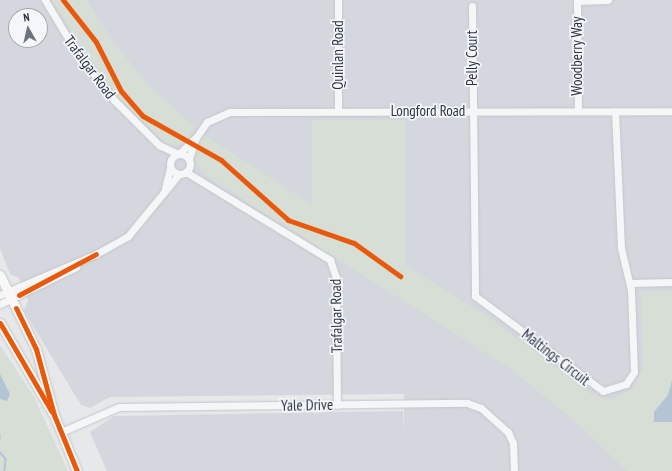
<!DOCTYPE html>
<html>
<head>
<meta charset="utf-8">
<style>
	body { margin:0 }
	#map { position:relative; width:672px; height:471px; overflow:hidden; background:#e6e8ea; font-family:"PT Sans Narrow",sans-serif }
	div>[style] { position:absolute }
	.built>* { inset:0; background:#d4d7dd }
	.green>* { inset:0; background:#d6ded6 }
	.water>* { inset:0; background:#b4c4d5 }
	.stream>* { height:1.5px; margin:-0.75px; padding:0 0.75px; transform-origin:0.75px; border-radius:0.75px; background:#b4c4d5 }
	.roads { filter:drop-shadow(0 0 1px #c4c6c8) drop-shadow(0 0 1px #c4c6c8) }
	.minor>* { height:7px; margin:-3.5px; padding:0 3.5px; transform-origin:3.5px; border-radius:3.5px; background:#f5f6f7 }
	.minor>.ring { margin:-3.5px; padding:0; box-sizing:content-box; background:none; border:7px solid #f5f6f7; border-radius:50% }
	.major>* { height:9px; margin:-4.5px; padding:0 4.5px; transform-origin:4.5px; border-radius:4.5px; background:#f8f8f8 }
	.cycleway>* { height:5px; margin:-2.5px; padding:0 2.5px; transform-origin:2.5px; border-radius:2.5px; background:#e8590c }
	span { translate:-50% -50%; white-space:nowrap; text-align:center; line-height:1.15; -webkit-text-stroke:3.5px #f4f6f9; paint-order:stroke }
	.street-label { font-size:15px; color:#2b3445 }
	.north { position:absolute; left:8px; top:8px; width:40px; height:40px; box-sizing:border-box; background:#f4f6f9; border:1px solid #a4a8b1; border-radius:50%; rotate:352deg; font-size:11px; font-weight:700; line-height:16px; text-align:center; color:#2b3445 }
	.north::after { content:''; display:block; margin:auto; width:14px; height:18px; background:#6c737f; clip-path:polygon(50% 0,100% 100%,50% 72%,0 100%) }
</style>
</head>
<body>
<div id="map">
	<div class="built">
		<i style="clip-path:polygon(evenodd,0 0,672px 0,672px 471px,107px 471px,90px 432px,114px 416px,403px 411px,404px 438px,404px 394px,110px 397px,90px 408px,81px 405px,24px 311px,28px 300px,19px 278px,10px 274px,0 248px,0 0,16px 16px,40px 16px,40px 40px,16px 40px,16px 16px)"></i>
	</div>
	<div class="green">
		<i style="clip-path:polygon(51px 0,87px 0,114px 43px,149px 85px,195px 127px,186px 142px,170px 147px,137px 117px,101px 77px)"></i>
		<i style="clip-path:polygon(312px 120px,405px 120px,405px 265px,490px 318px,593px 396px,613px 399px,634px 388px,643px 368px,641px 292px,672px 291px,672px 471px,627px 471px,576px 422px,508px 367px,214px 181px,202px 172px,193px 157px,202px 133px,312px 205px)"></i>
		<i style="clip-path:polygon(0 345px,34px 397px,68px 471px,0 471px)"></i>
	</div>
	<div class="water">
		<i style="clip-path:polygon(0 374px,10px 394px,7px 401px,0 399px)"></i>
		<i style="clip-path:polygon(672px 380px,672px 422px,654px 422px,654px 412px,668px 395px)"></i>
	</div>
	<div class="stream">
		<i style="left:0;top:435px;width:4px;rotate:90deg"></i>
		<i style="left:0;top:452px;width:9px;rotate:49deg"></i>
		<i style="left:6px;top:459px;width:12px;rotate:95deg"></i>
	</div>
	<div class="roads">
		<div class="minor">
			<i style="left:45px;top:0;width:58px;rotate:59deg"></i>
			<i style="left:75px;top:50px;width:63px;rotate:52deg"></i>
			<i style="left:114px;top:100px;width:64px;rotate:45deg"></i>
			<i style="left:159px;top:145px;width:21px;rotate:25deg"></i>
			<i style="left:577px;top:0;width:111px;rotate:89.5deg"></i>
			<i style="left:577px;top:1px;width:31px;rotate:-2deg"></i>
			<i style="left:472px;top:6px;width:290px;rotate:89.4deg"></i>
			<i style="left:475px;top:296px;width:159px;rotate:36.6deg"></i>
			<i style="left:603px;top:391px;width:24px;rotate:-17deg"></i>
			<i style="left:626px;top:384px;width:14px;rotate:-56deg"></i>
			<i style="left:634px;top:372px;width:82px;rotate:-92.1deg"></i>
			<i style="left:631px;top:290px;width:43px;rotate:-103.4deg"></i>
			<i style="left:621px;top:248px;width:137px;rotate:-92.5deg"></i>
			<i style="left:338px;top:111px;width:111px;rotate:-90deg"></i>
			<i class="ring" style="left:170px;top:154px;width:13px;height:13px"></i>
			<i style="left:179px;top:154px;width:21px;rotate:-45deg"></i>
			<i style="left:189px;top:159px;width:21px;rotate:-73deg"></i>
			<i style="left:195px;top:139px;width:21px;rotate:-55deg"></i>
			<i style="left:207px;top:122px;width:24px;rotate:-24deg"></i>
			<i style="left:229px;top:112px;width:443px;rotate:-0.1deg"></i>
			<i style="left:186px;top:172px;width:169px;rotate:31.4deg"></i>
			<i style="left:330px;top:260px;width:18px;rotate:71deg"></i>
			<i style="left:336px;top:277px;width:128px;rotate:89.6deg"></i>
			<i style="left:165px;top:188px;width:21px;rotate:-76deg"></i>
			<i style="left:630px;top:283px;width:42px;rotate:-1.4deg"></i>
			<i style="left:0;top:295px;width:104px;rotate:-23.1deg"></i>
			<i style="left:96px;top:254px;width:37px;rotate:-29deg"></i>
			<i style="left:128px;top:236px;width:80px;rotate:-50.6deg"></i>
			<i style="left:0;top:304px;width:85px;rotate:-26deg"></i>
			<i style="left:61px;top:432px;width:63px;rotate:-23.3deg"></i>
			<i style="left:119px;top:407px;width:348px;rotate:-0.7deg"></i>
			<i style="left:467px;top:403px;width:15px;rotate:20deg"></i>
			<i style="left:481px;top:408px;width:36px;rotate:42deg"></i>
			<i style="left:508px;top:432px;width:12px;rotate:66deg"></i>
			<i style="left:513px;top:443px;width:28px;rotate:88deg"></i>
		</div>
		<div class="major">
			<i style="left:0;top:275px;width:82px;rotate:64.1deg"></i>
			<i style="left:36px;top:349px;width:68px;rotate:74.7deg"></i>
			<i style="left:54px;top:415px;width:61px;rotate:67.7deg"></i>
			<i style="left:0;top:323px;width:103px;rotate:59.7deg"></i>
		</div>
	</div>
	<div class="cycleway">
		<i style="left:63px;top:0;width:53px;rotate:51.8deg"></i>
		<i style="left:96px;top:42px;width:55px;rotate:63deg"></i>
		<i style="left:121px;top:91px;width:33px;rotate:49deg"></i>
		<i style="left:143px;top:116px;width:90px;rotate:29.4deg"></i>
		<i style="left:221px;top:160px;width:90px;rotate:41.8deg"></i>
		<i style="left:288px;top:220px;width:70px;rotate:19.2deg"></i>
		<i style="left:354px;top:243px;width:57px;rotate:35.7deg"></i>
		<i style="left:19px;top:295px;width:87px;rotate:-28deg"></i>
		<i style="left:16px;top:308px;width:46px;rotate:64deg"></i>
		<i style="left:36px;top:349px;width:68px;rotate:74.7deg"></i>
		<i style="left:54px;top:415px;width:61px;rotate:67.7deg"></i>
		<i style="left:0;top:323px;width:103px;rotate:59.7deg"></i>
	</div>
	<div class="street-label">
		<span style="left:338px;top:55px;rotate:-90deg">Quinlan Road</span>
		<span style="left:577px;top:56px;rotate:-90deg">Woodberry Way</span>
		<span style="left:472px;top:58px;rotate:-90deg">Pelly Court</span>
		<span style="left:90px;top:67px;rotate:53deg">Trafalgar Road</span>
		<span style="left:428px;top:111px">Longford Road</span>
		<span style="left:336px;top:316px;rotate:-91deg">Trafalgar Road</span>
		<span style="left:556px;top:357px;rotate:38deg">Maltings Circuit</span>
		<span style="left:307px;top:405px;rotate:-1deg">Yale Drive</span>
	</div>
	<div class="north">N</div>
</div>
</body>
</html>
